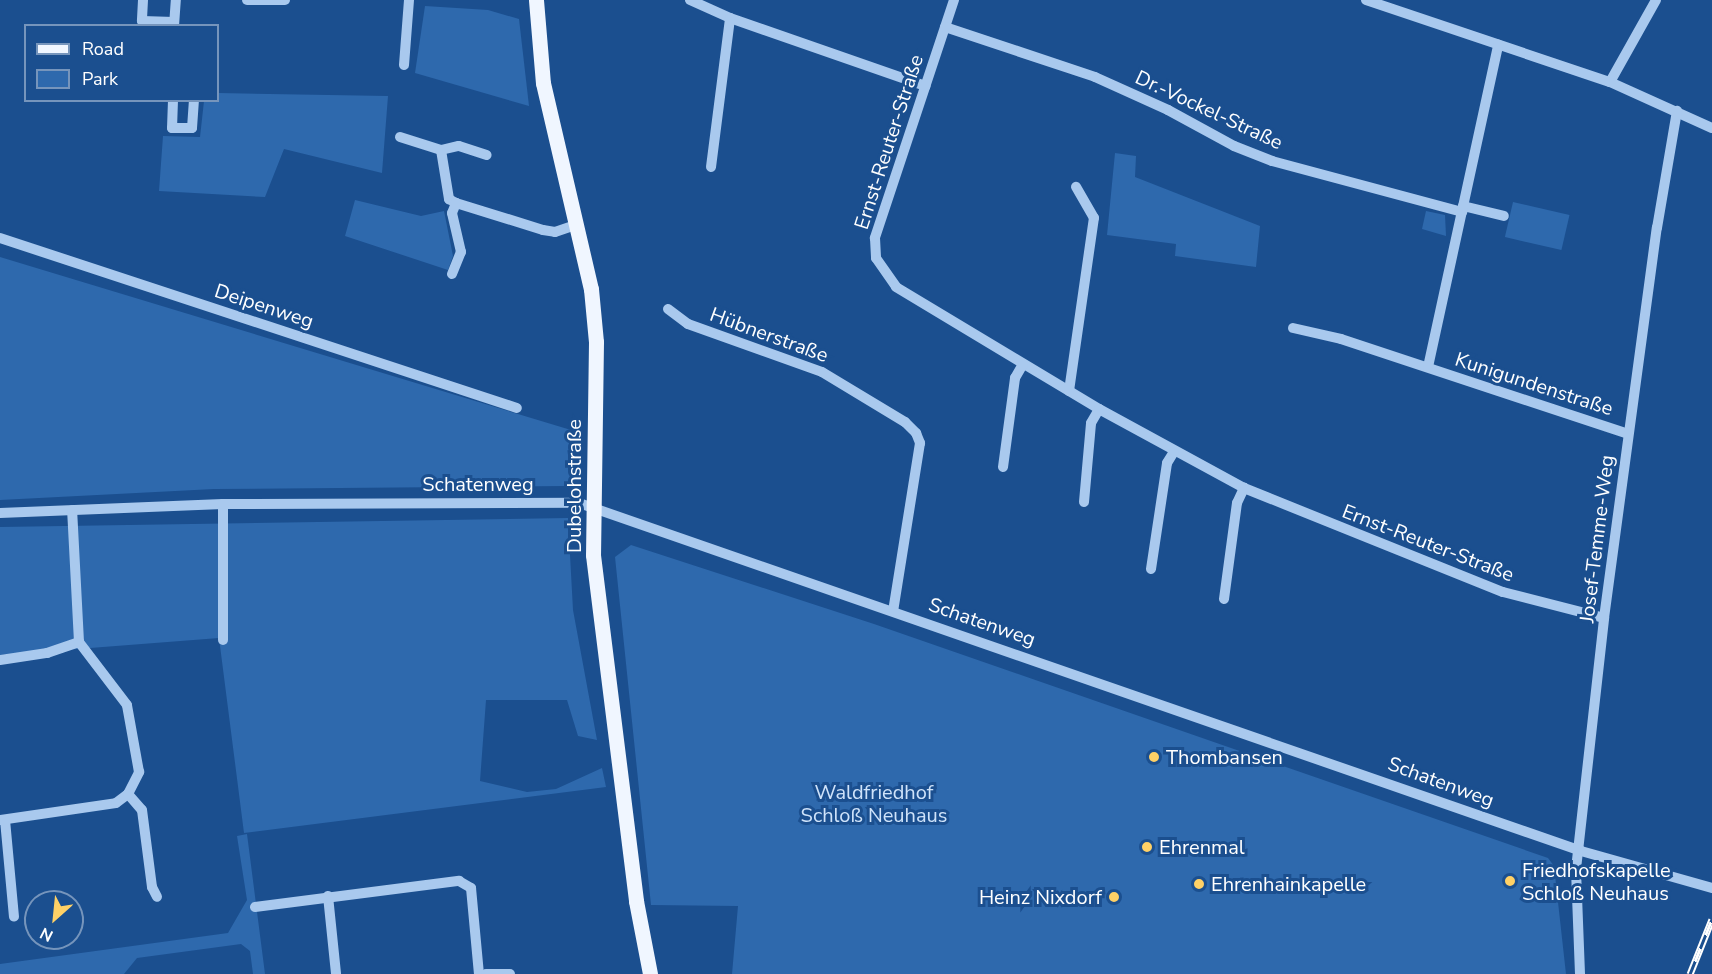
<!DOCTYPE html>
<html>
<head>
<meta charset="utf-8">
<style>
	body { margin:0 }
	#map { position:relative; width:1712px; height:974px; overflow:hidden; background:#1b4f8f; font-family:"Nunito Sans",sans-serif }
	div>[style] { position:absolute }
	.green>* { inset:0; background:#2e69ad; transform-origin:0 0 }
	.minor>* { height:10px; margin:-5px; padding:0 5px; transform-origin:5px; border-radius:5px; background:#a9c9ee }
	.major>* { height:15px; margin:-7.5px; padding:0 7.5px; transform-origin:7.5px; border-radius:7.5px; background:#f0f6ff }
	.rail>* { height:7px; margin-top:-3.5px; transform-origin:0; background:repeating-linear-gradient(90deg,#1b4f8f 0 14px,#fff 0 28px); box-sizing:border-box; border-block:2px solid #fff }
	.dots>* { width:16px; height:16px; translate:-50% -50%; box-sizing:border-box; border:3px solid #1b4f8f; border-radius:50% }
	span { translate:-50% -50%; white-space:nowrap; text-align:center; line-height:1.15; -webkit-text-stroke:6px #1b4f8f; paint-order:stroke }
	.street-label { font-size:20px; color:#fff }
	.poi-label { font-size:20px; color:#fff }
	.left { translate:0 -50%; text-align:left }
	.right { translate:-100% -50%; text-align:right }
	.park-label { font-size:20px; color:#cfe3fa }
	.legend { position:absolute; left:24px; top:24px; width:195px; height:78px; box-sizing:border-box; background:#1b4f8f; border:2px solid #7695bc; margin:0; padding:8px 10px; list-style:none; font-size:18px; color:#fff }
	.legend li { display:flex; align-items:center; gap:12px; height:30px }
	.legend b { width:30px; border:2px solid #7695bc }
	.north { position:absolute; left:24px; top:890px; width:60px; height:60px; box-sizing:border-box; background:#1b4f8f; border:2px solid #7695bc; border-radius:50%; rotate:207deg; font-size:16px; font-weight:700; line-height:24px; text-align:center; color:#fff }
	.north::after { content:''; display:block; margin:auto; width:21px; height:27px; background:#ffd166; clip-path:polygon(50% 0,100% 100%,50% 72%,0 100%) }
</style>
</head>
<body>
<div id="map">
	<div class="green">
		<i style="clip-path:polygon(425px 6px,488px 10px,519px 19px,529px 106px,415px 73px)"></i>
		<i style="clip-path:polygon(218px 93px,388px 96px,382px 173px,284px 149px,265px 197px,159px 191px,163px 136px,200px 137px,204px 101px,218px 100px)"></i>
		<i style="clip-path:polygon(1115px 153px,1136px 156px,1135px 177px,1260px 226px,1256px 267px,1175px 256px,1176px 244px,1107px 235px)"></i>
		<i style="clip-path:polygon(355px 200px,421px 216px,444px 211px,453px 256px,448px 270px,345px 236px)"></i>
		<i style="left:1513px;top:202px;width:58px;height:36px;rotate:13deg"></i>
		<i style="clip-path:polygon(1426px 211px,1445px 215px,1446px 236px,1422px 229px)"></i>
		<i style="clip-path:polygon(0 257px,571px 430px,578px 471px,566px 486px,214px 489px,0 500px)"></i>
		<i style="clip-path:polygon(568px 518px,573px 610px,597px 740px,578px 736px,567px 700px,486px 700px,480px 781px,527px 792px,556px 789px,602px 768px,606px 787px,244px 833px,219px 638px,0 655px,0 527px)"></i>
		<i style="clip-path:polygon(631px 545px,874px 624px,1548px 858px,1554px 866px,1566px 974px,732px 974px,738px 906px,651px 905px,615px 557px)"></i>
		<i style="clip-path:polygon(247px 834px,265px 974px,253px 974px,250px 951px,241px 944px,137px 958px,124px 974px,0 974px,0 964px,228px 933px,247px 900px,237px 836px)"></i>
	</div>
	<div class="minor">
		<i style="left:143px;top:0;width:21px;rotate:93deg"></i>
		<i style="left:142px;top:21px;width:32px;rotate:2deg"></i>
		<i style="left:247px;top:0;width:38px"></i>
		<i style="left:690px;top:0;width:44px;rotate:24.2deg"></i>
		<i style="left:730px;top:18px;width:207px;rotate:19.2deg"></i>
		<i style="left:954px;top:0;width:251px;rotate:108.4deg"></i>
		<i style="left:875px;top:238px;width:20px;rotate:87deg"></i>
		<i style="left:876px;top:258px;width:35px;rotate:55deg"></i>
		<i style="left:896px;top:287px;width:237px;rotate:31deg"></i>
		<i style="left:1099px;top:409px;width:165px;rotate:28.6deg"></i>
		<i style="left:1244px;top:488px;width:279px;rotate:21.9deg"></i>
		<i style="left:1503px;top:592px;width:104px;rotate:14.4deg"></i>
		<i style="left:1366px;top:0;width:257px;rotate:18.6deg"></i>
		<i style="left:1610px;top:82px;width:112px;rotate:24.3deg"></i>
		<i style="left:174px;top:26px;width:26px;rotate:-86deg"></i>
		<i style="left:945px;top:27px;width:158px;rotate:18.4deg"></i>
		<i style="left:1095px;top:77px;width:80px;rotate:24.3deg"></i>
		<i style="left:1168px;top:110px;width:75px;rotate:28.6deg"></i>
		<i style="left:1234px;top:146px;width:41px;rotate:21.5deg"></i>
		<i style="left:1272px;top:161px;width:197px;rotate:15deg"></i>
		<i style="left:404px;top:65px;width:65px;rotate:-85.6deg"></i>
		<i style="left:1610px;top:82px;width:94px;rotate:-60.7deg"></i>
		<i style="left:173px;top:100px;width:28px;rotate:92deg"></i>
		<i style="left:172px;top:128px;width:20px"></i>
		<i style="left:192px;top:128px;width:28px;rotate:-86deg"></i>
		<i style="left:400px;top:137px;width:43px;rotate:17.6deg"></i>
		<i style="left:441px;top:150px;width:18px;rotate:-13deg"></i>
		<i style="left:459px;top:146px;width:29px;rotate:18deg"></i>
		<i style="left:441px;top:150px;width:50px;rotate:80.7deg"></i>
		<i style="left:449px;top:199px;width:8px;rotate:30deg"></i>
		<i style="left:456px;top:203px;width:91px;rotate:17.2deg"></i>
		<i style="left:543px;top:230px;width:12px;rotate:9deg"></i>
		<i style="left:555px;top:232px;width:24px;rotate:-19deg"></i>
		<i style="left:711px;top:167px;width:150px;rotate:-82.7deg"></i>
		<i style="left:1463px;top:206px;width:42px;rotate:13.7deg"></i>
		<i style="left:0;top:238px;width:544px;rotate:18.2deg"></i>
		<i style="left:452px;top:274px;width:24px;rotate:-68deg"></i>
		<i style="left:461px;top:252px;width:40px;rotate:-103deg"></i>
		<i style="left:452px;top:213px;width:11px;rotate:-68deg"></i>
		<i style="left:668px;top:309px;width:25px;rotate:37deg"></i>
		<i style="left:688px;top:324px;width:142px;rotate:19.7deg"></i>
		<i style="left:822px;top:372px;width:97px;rotate:31.1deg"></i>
		<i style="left:905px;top:422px;width:16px;rotate:45deg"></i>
		<i style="left:916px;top:433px;width:11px;rotate:68deg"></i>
		<i style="left:920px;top:443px;width:170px;rotate:99.1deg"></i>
		<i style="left:1293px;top:328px;width:49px;rotate:12.9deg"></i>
		<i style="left:1341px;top:339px;width:302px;rotate:18.3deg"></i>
		<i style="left:1428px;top:367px;width:330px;rotate:-77.7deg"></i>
		<i style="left:1069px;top:391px;width:175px;rotate:-81.8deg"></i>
		<i style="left:1094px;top:218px;width:36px;rotate:-120deg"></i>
		<i style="left:1003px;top:467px;width:90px;rotate:-82.3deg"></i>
		<i style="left:1015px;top:378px;width:16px;rotate:-60deg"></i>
		<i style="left:1084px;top:502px;width:79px;rotate:-84.9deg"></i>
		<i style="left:1091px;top:423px;width:16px;rotate:-60deg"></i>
		<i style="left:223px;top:504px;width:136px;rotate:90deg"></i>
		<i style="left:0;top:513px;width:223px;rotate:-2.3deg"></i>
		<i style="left:223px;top:504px;width:356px;rotate:-0.2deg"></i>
		<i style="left:579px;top:503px;width:1061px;rotate:19.15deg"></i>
		<i style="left:1581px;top:851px;width:136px;rotate:15.8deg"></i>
		<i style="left:1151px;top:569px;width:107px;rotate:-81.4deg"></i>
		<i style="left:1167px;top:463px;width:13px;rotate:-58deg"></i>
		<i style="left:1224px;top:599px;width:97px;rotate:-82.3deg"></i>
		<i style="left:1237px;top:503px;width:17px;rotate:-65deg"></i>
		<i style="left:0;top:660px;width:48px;rotate:-8.5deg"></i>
		<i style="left:47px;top:653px;width:34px;rotate:-19deg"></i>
		<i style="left:128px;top:794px;width:21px;rotate:49deg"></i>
		<i style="left:142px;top:810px;width:78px;rotate:82.6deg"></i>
		<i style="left:152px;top:887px;width:11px;rotate:63deg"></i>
		<i style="left:0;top:820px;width:117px;rotate:-8.3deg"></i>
		<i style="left:116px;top:803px;width:15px;rotate:-37deg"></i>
		<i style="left:128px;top:794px;width:25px;rotate:-63deg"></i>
		<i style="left:139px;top:772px;width:68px;rotate:-100.2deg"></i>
		<i style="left:127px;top:705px;width:79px;rotate:-127.3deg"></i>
		<i style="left:79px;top:642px;width:132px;rotate:-93deg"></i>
		<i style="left:5px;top:820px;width:97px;rotate:84.7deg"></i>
		<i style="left:328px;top:896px;width:78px;rotate:84.1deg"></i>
		<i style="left:255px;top:907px;width:206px;rotate:-7.3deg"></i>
		<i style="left:459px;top:881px;width:14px;rotate:30deg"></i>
		<i style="left:471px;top:888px;width:86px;rotate:84.7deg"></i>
		<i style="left:486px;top:974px;width:24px"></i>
		<i style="left:1580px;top:974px;width:105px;rotate:-92.2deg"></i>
		<i style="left:1576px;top:869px;width:253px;rotate:-83.6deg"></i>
		<i style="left:1604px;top:618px;width:394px;rotate:-82.3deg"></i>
		<i style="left:1657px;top:228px;width:119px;rotate:-80.3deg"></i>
	</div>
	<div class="major">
		<i style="left:536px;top:0;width:83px;rotate:85.2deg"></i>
		<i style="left:543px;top:83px;width:212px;rotate:76.9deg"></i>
		<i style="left:591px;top:289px;width:53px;rotate:84.6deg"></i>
		<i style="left:596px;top:342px;width:213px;rotate:90.8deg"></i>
		<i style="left:593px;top:555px;width:349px;rotate:82.9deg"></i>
		<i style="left:636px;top:901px;width:74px;rotate:79.1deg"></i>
	</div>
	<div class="rail">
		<i style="left:1690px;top:974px;width:59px;rotate:-68.2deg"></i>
	</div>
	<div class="dots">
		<i style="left:1154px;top:757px;background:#ffd166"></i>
		<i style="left:1147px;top:847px;background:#ffd166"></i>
		<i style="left:1510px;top:881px;background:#ffd166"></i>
		<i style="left:1199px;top:884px;background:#ffd166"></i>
		<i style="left:1114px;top:897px;background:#ffd166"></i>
	</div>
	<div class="street-label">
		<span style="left:1209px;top:110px;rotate:25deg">Dr.-Vockel-Straße</span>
		<span style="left:889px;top:142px;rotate:-72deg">Ernst-Reuter-Straße</span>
		<span style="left:264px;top:306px;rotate:18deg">Deipenweg</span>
		<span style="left:769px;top:335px;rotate:20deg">Hübnerstraße</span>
		<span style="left:1534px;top:384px;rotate:18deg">Kunigundenstraße</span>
		<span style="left:478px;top:484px">Schatenweg</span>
		<span style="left:574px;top:486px;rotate:-90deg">Dubelohstraße</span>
		<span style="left:1597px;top:539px;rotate:-83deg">Josef-Temme-Weg</span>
		<span style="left:1428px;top:543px;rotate:21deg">Ernst-Reuter-Straße</span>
		<span style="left:982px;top:622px;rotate:19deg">Schatenweg</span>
		<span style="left:1441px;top:782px;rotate:20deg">Schatenweg</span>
	</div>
	<div class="poi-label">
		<span class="left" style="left:1166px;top:757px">Thombansen</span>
		<span class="left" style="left:1159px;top:847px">Ehrenmal</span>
		<span class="left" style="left:1522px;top:882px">Friedhofskapelle<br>Schloß Neuhaus</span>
		<span class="left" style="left:1211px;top:884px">Ehrenhainkapelle</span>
		<span class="right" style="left:1102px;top:897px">Heinz Nixdorf</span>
	</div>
	<div class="park-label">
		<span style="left:874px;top:804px">Waldfriedhof<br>Schloß Neuhaus</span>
	</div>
	<ul class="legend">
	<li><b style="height:8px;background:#f0f6ff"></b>Road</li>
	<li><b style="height:16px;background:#2e69ad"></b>Park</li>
	</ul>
	<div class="north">N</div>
</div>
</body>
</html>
